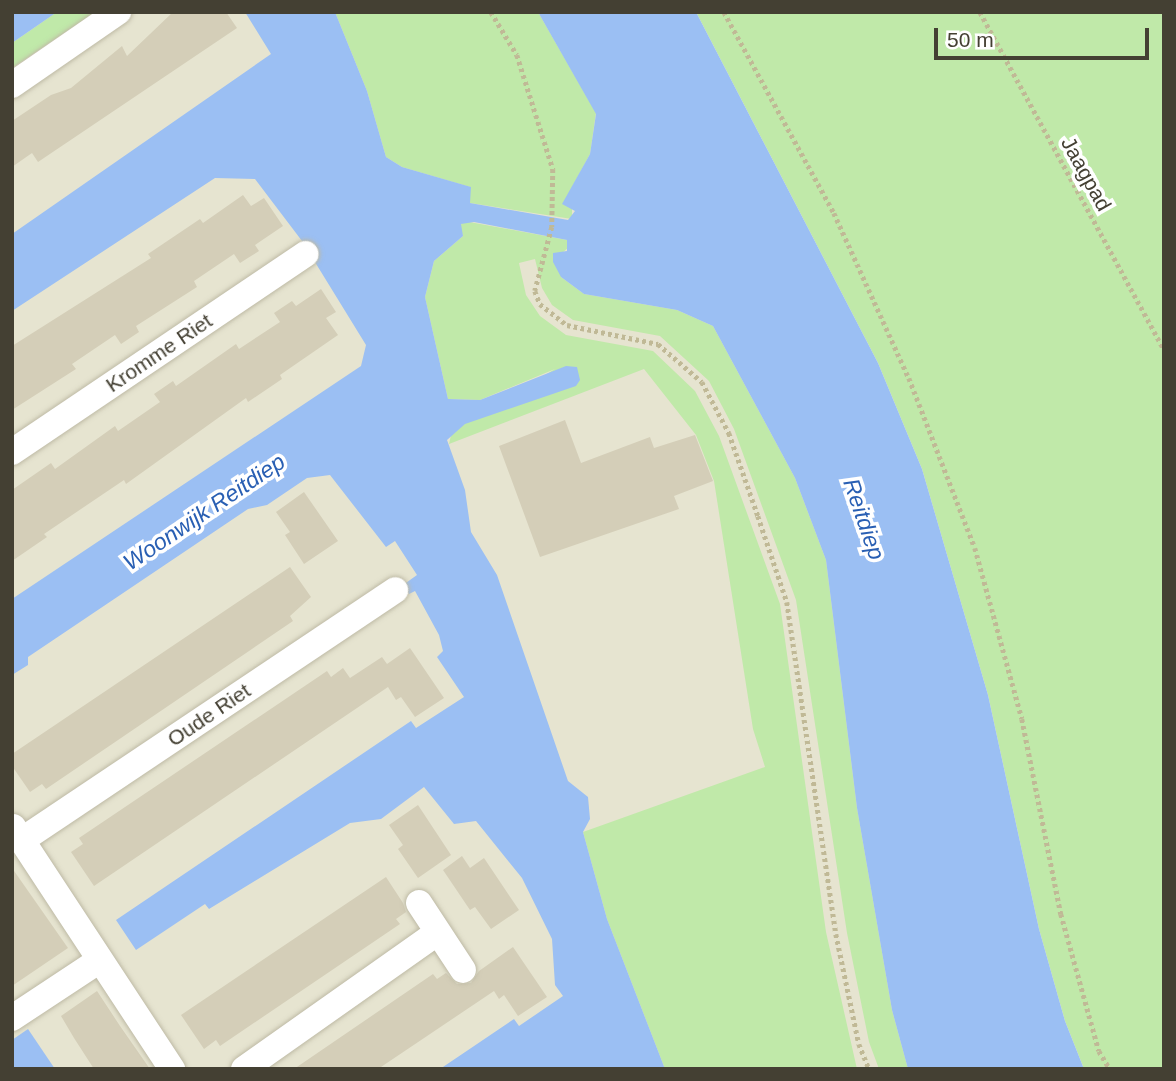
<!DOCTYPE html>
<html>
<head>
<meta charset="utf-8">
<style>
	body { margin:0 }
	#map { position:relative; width:1176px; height:1081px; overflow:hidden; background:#f2f0e3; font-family:Helvetica,sans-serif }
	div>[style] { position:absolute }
	.residential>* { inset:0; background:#e6e4d0 }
	.green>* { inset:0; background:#c0e9a9 }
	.water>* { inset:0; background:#9bbff3 }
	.building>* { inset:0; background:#d4ceb8 }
	.path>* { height:4.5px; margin-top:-2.25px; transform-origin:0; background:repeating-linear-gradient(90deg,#c0b996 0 3.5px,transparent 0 7px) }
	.roads { filter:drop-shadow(0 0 2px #bebaa5) drop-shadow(0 0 2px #bebaa5) }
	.street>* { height:26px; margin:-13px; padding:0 13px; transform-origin:13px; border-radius:13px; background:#fff }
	span { translate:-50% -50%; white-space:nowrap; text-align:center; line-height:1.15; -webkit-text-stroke:7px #fff; paint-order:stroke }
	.street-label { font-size:21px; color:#444033 }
	.water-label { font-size:23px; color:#295fb3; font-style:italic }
	.frame { position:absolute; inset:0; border:14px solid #444033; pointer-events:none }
	.scale { position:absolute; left:934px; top:28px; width:215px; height:32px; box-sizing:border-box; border:4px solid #444033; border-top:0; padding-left:9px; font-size:21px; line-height:24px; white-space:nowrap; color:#444033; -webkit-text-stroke:5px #fff; paint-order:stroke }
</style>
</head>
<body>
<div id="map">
	<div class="residential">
		<i style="clip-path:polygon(12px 12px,621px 12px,1019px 1069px,12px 1069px)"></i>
	</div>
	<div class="green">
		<i style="clip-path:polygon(57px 12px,95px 12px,12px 68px,12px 43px)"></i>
		<i style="clip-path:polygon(335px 12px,538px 12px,596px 113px,590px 154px,563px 204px,572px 207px,572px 219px,470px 203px,470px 187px,402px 167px,386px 157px,367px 91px)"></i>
		<i style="clip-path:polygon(696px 12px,1164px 12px,1164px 1069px,1084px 1069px,1065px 1021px,1039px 929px,988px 695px,922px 469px,878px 363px)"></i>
		<i style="clip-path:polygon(464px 221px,567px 240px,569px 247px,561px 254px,561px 277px,584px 294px,677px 310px,713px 326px,795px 478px,826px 560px,857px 808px,892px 1010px,908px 1069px,879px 1069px,869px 1042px,847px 933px,796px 600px,734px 429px,709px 381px,660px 336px,573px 320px,552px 305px,542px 288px,535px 259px,519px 263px,526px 295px,540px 316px,566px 335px,653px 351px,695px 391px,719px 436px,780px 604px,826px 932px,857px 1069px,665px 1069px,607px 919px,583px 832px,765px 767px,753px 729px,714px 481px,696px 435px,644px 369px,449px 444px,452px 431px,555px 369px,480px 400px,448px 399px,425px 297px,434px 261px,463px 236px,459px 227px)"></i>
	</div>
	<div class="water">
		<i style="clip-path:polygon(12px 12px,57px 12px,12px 43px)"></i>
		<i style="clip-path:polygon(245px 12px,335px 12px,367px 91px,386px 157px,402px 167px,471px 187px,470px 203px,568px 220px,575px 211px,562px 204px,590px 154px,596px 114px,538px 12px,696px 12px,878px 363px,922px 469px,988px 695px,1039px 929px,1065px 1021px,1084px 1069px,908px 1069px,892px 1010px,857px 808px,826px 560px,795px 478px,713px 326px,677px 310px,584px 294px,561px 277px,553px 262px,553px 253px,567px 251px,567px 240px,474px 222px,461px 224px,463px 236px,434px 261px,425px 297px,448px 399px,480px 400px,566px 366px,577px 367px,580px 380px,576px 386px,465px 424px,447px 440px,465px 490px,471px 532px,497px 575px,568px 781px,588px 797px,590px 819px,583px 832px,607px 919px,665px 1069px,440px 1069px,514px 1019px,519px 1026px,563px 996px,555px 985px,552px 939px,522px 878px,476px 821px,454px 824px,424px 787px,381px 819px,350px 823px,209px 909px,205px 904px,136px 950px,116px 920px,411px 721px,416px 728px,464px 697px,437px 657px,443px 651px,439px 635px,415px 591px,409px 594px,403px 585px,417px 575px,395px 541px,386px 547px,330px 475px,307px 478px,267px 505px,248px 509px,28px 657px,28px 665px,12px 675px,12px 599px,361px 366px,366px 345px,302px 241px,255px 179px,215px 178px,12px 311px,12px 234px,271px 54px)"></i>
		<i style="clip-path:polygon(28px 1029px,55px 1069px,12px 1069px,12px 1040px)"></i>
	</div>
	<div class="building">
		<i style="clip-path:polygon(173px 12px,226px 12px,237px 28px,38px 162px,32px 153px,12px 167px,12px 121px,51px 95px,71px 88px,122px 46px,127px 56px)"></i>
		<i style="clip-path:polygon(243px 195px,251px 206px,264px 198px,283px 226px,255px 245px,259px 251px,240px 263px,234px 254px,194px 281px,197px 287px,136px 326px,139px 332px,121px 344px,115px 335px,72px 364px,76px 369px,12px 410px,12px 346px,151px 258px,148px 254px,200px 219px,203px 223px)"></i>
		<i style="clip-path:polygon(321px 289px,336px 312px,326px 318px,338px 335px,280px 375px,282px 379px,248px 402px,246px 398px,126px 484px,124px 480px,44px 534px,47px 537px,12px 561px,12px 490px,51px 463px,55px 469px,115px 426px,118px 431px,160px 402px,154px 394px,173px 381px,176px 386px,236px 344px,239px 349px,280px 322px,274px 313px,292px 301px,296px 306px)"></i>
		<i style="clip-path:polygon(565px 420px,581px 463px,650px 437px,654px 448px,695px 435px,713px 481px,674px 496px,679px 509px,540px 557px,499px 446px)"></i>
		<i style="clip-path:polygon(304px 492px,338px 541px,304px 564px,285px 535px,290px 532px,276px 512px)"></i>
		<i style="clip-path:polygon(290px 567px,311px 597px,290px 616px,293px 621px,46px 789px,42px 784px,30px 792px,12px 766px,12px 754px)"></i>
		<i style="clip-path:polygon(410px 648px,444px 698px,415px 717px,401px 697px,396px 700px,388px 687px,94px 886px,71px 852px,83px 844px,79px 838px,327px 671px,331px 677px,343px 668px,350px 678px,382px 657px,387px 664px)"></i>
		<i style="clip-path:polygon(418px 805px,451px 855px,418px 878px,398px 849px,403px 845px,389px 825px)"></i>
		<i style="clip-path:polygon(462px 856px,470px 868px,484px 858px,519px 910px,491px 929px,475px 907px,470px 910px,443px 870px)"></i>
		<i style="clip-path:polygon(12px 868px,68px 948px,12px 986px)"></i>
		<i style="clip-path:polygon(386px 877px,403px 903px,406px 912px,396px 919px,400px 924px,220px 1046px,216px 1040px,204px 1049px,181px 1015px)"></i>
		<i style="clip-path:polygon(513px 947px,547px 997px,518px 1016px,504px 995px,499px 999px,494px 991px,378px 1069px,294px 1069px,433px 974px,437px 979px,446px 973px,457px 984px,471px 983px,479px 971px)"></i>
		<i style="clip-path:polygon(97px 991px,120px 1026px,150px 1069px,94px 1069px,74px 1038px,61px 1016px)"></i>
	</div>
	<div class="path">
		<i style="left:491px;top:12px;width:50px;rotate:58.8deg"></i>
		<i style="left:517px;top:55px;width:120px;rotate:72.5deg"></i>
		<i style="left:553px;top:169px;width:58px;rotate:91deg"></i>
		<i style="left:552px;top:227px;width:66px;rotate:104.9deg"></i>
		<i style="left:535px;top:291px;width:14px;rotate:69deg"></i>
		<i style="left:540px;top:304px;width:34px;rotate:38deg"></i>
		<i style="left:567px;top:325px;width:93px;rotate:11.8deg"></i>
		<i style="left:658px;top:344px;width:58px;rotate:40.8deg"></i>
		<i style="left:702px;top:382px;width:58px;rotate:62.1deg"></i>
		<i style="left:729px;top:433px;width:88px;rotate:70.7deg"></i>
		<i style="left:758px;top:516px;width:91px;rotate:71.4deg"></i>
		<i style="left:787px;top:602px;width:336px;rotate:81.6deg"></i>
		<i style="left:836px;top:934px;width:112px;rotate:78.2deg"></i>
		<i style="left:859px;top:1044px;width:27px;rotate:68deg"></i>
		<i style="left:724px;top:12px;width:229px;rotate:61.3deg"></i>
		<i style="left:834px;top:213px;width:181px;rotate:65.6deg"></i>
		<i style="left:909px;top:378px;width:182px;rotate:68.8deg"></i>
		<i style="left:975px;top:548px;width:177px;rotate:74.6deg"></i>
		<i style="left:1022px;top:719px;width:199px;rotate:78.7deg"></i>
		<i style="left:1061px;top:914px;width:142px;rotate:74.5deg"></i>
		<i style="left:1099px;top:1051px;width:21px;rotate:59deg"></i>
		<i style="left:980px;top:12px;width:385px;rotate:61.4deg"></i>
	</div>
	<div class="roads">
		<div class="street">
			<i style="left:12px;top:85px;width:129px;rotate:-34.6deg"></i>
			<i style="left:12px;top:452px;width:354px;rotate:-34deg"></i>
			<i style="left:13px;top:827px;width:290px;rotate:56.7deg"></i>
			<i style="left:22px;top:840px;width:449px;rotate:-33.8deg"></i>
			<i style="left:419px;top:903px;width:80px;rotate:56.7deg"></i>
			<i style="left:12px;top:1018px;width:105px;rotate:-33.4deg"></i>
			<i style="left:244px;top:1069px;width:237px;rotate:-35.2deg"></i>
		</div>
	</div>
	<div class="street-label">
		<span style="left:1086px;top:174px;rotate:61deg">Jaagpad</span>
		<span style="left:159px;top:353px;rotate:-34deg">Kromme Riet</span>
		<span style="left:209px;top:715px;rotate:-34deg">Oude Riet</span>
	</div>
	<div class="water-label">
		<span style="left:204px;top:512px;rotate:-34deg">Woonwijk Reitdiep</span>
		<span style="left:864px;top:519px;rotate:71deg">Reitdiep</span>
	</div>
	<div class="frame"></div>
	<div class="scale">50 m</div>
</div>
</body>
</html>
